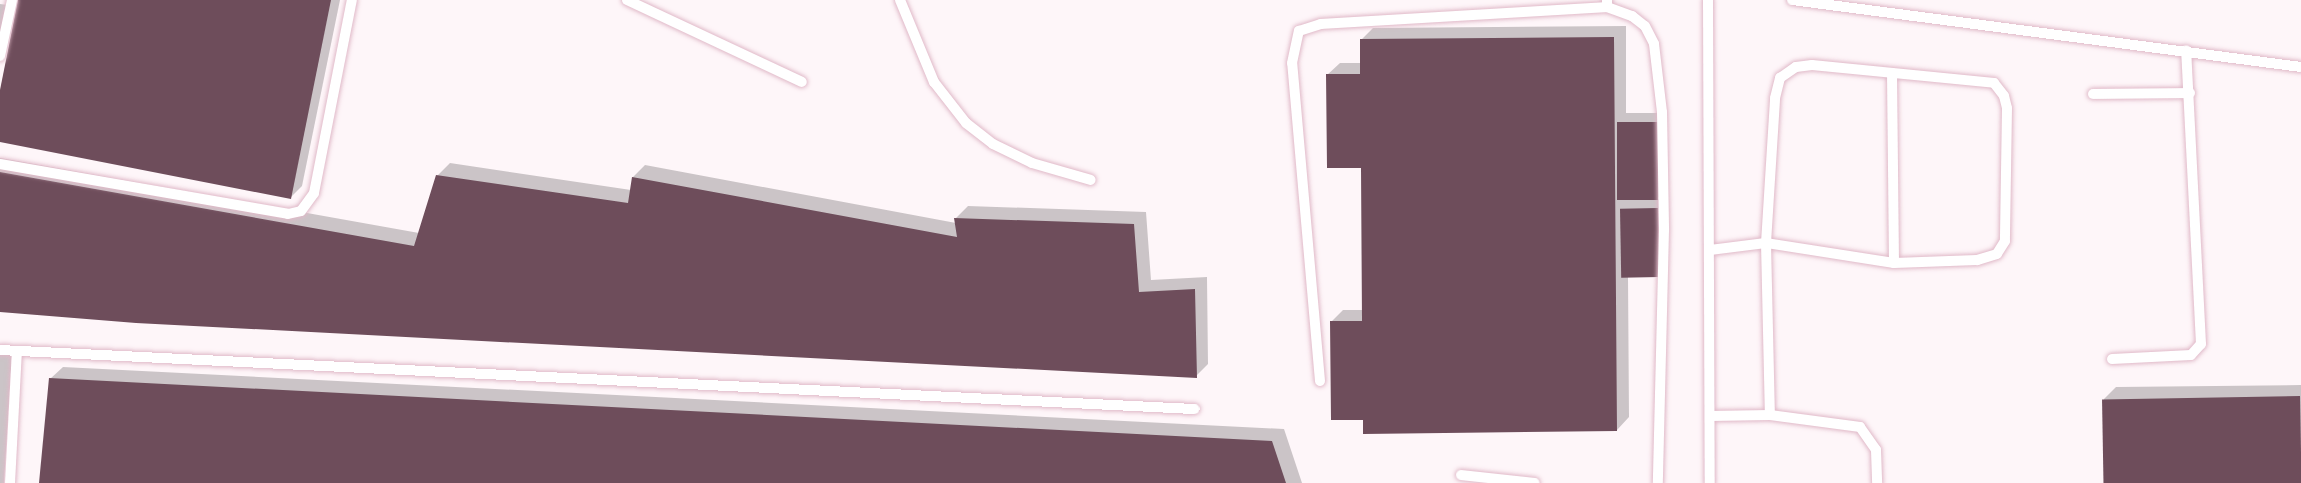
<!DOCTYPE html>
<html>
<head>
<meta charset="utf-8">
<style>
	body { margin:0 }
	#map { position:relative; width:2301px; height:483px; overflow:hidden; background:#fef6f9; font-family:Merriweather,serif }
	div>[style] { position:absolute }
	.shadow>* { inset:0; background:#0003 }
	.building>* { inset:0; background:#6e4d5b; transform-origin:0 0 }
	.roads { filter:drop-shadow(0 0 2px #e0b9c8) drop-shadow(0 0 2px #e0b9c8) }
	.lane>* { height:10px; margin:-5px; padding:0 5px; transform-origin:5px; border-radius:5px; background:#fff }
	span { translate:-50% -50%; white-space:nowrap; text-align:center; line-height:1.15; -webkit-text-stroke:6px #fff; paint-order:stroke }
</style>
</head>
<body>
<div id="map">
	<div class="shadow">
		<i style="clip-path:polygon(20px 0,340px 0,302px 186px,290px 198px,0 141px,0 98px)"></i>
		<i style="clip-path:polygon(0 4px,8px 5px,0 39px)"></i>
		<i style="clip-path:polygon(1626px 26px,1626px 113px,1666px 113px,1667px 188px,1657px 199px,1667px 199px,1668px 266px,1628px 276px,1629px 417px,1617px 430px,1364px 418px,1331px 322px,1343px 310px,1364px 310px,1362px 167px,1327px 75px,1340px 63px,1361px 63px,1361px 40px,1373px 28px)"></i>
		<i style="clip-path:polygon(0 158px,419px 233px,437px 176px,450px 163px,631px 190px,633px 177px,645px 165px,956px 223px,956px 218px,968px 206px,1146px 212px,1151px 280px,1207px 277px,1208px 364px,1196px 376px,0 311px)"></i>
		<i style="clip-path:polygon(0 353px,12px 354px,4px 483px,0 483px)"></i>
		<i style="clip-path:polygon(63px 367px,1284px 429px,1302px 483px,40px 483px,50px 379px)"></i>
		<i style="clip-path:polygon(2301px 385px,2301px 483px,2105px 483px,2104px 399px,2116px 387px)"></i>
	</div>
	<div class="building">
		<i style="clip-path:polygon(18px 0,331px 0,291px 199px,0 142px,0 90px)"></i>
		<i style="clip-path:polygon(1614px 37px,1617px 431px,1363px 434px,1363px 420px,1331px 420px,1330px 321px,1362px 321px,1361px 168px,1327px 168px,1326px 74px,1360px 74px,1360px 39px)"></i>
		<i style="left:1617px;top:122px;width:41px;height:78px"></i>
		<i style="clip-path:polygon(0 172px,414px 246px,436px 175px,628px 203px,632px 177px,957px 237px,954px 218px,1134px 224px,1139px 292px,1195px 289px,1197px 378px,136px 323px,0 312px)"></i>
		<i style="left:1658px;top:208px;width:69px;height:38px;rotate:89deg"></i>
		<i style="clip-path:polygon(49px 378px,1272px 441px,1286px 483px,39px 483px)"></i>
		<i style="left:2300px;top:396px;width:87px;height:198px;rotate:89deg"></i>
	</div>
	<div class="roads">
		<div class="lane">
			<i style="left:627px;top:0;width:193px;rotate:25.1deg"></i>
			<i style="left:900px;top:0;width:89px;rotate:67.5deg"></i>
			<i style="left:934px;top:82px;width:52px;rotate:52deg"></i>
			<i style="left:966px;top:123px;width:34px;rotate:38deg"></i>
			<i style="left:993px;top:144px;width:43px;rotate:26deg"></i>
			<i style="left:1032px;top:163px;width:61px;rotate:16.1deg"></i>
			<i style="left:1607px;top:0;width:7px;rotate:90deg"></i>
			<i style="left:1607px;top:7px;width:27px;rotate:20deg"></i>
			<i style="left:1632px;top:16px;width:16px;rotate:38deg"></i>
			<i style="left:1645px;top:26px;width:20px;rotate:63deg"></i>
			<i style="left:1654px;top:44px;width:68px;rotate:83.3deg"></i>
			<i style="left:1662px;top:112px;width:118px;rotate:89deg"></i>
			<i style="left:1664px;top:230px;width:253px;rotate:91.4deg"></i>
			<i style="left:1708px;top:0;width:483px;rotate:89.8deg"></i>
			<i style="left:1792px;top:0;width:513px;rotate:7.5deg"></i>
			<i style="left:0;top:56px;width:57px;rotate:-77.9deg"></i>
			<i style="left:1892px;top:73px;width:190px;rotate:89.4deg"></i>
			<i style="left:2093px;top:94px;width:97px;rotate:-0.6deg"></i>
			<i style="left:0;top:164px;width:292px;rotate:9.8deg"></i>
			<i style="left:288px;top:214px;width:13px;rotate:-13deg"></i>
			<i style="left:301px;top:211px;width:22px;rotate:-54deg"></i>
			<i style="left:314px;top:193px;width:197px;rotate:-78.9deg"></i>
			<i style="left:1710px;top:250px;width:56px;rotate:-7.1deg"></i>
			<i style="left:1766px;top:243px;width:145px;rotate:-86.4deg"></i>
			<i style="left:1775px;top:98px;width:21px;rotate:-76deg"></i>
			<i style="left:1780px;top:78px;width:19px;rotate:-35deg"></i>
			<i style="left:1796px;top:67px;width:16px;rotate:-7deg"></i>
			<i style="left:1812px;top:65px;width:183px;rotate:5.6deg"></i>
			<i style="left:1994px;top:83px;width:16px;rotate:52deg"></i>
			<i style="left:2004px;top:96px;width:12px;rotate:76deg"></i>
			<i style="left:2007px;top:108px;width:133px;rotate:90.9deg"></i>
			<i style="left:2005px;top:241px;width:15px;rotate:122deg"></i>
			<i style="left:1997px;top:254px;width:21px;rotate:163deg"></i>
			<i style="left:1977px;top:260px;width:83px;rotate:177.9deg"></i>
			<i style="left:1894px;top:263px;width:130px;rotate:-171.1deg"></i>
			<i style="left:1766px;top:243px;width:172px;rotate:88.7deg"></i>
			<i style="left:0;top:350px;width:1196px;rotate:2.83deg"></i>
			<i style="left:2112px;top:359px;width:79px;rotate:-2.9deg"></i>
			<i style="left:2191px;top:355px;width:15px;rotate:-48deg"></i>
			<i style="left:2201px;top:344px;width:294px;rotate:-92.9deg"></i>
			<i style="left:1320px;top:381px;width:319px;rotate:-95deg"></i>
			<i style="left:1292px;top:63px;width:33px;rotate:-78deg"></i>
			<i style="left:1299px;top:31px;width:23px;rotate:-18deg"></i>
			<i style="left:1321px;top:24px;width:287px;rotate:-3.4deg"></i>
			<i style="left:1710px;top:416px;width:60px;rotate:-1deg"></i>
			<i style="left:1770px;top:415px;width:91px;rotate:7.6deg"></i>
			<i style="left:1860px;top:427px;width:28px;rotate:55deg"></i>
			<i style="left:1876px;top:450px;width:33px;rotate:88deg"></i>
			<i style="left:1461px;top:475px;width:74px;rotate:6.2deg"></i>
			<i style="left:10px;top:483px;width:132px;rotate:-87deg"></i>
		</div>
	</div>
</div>
</body>
</html>
